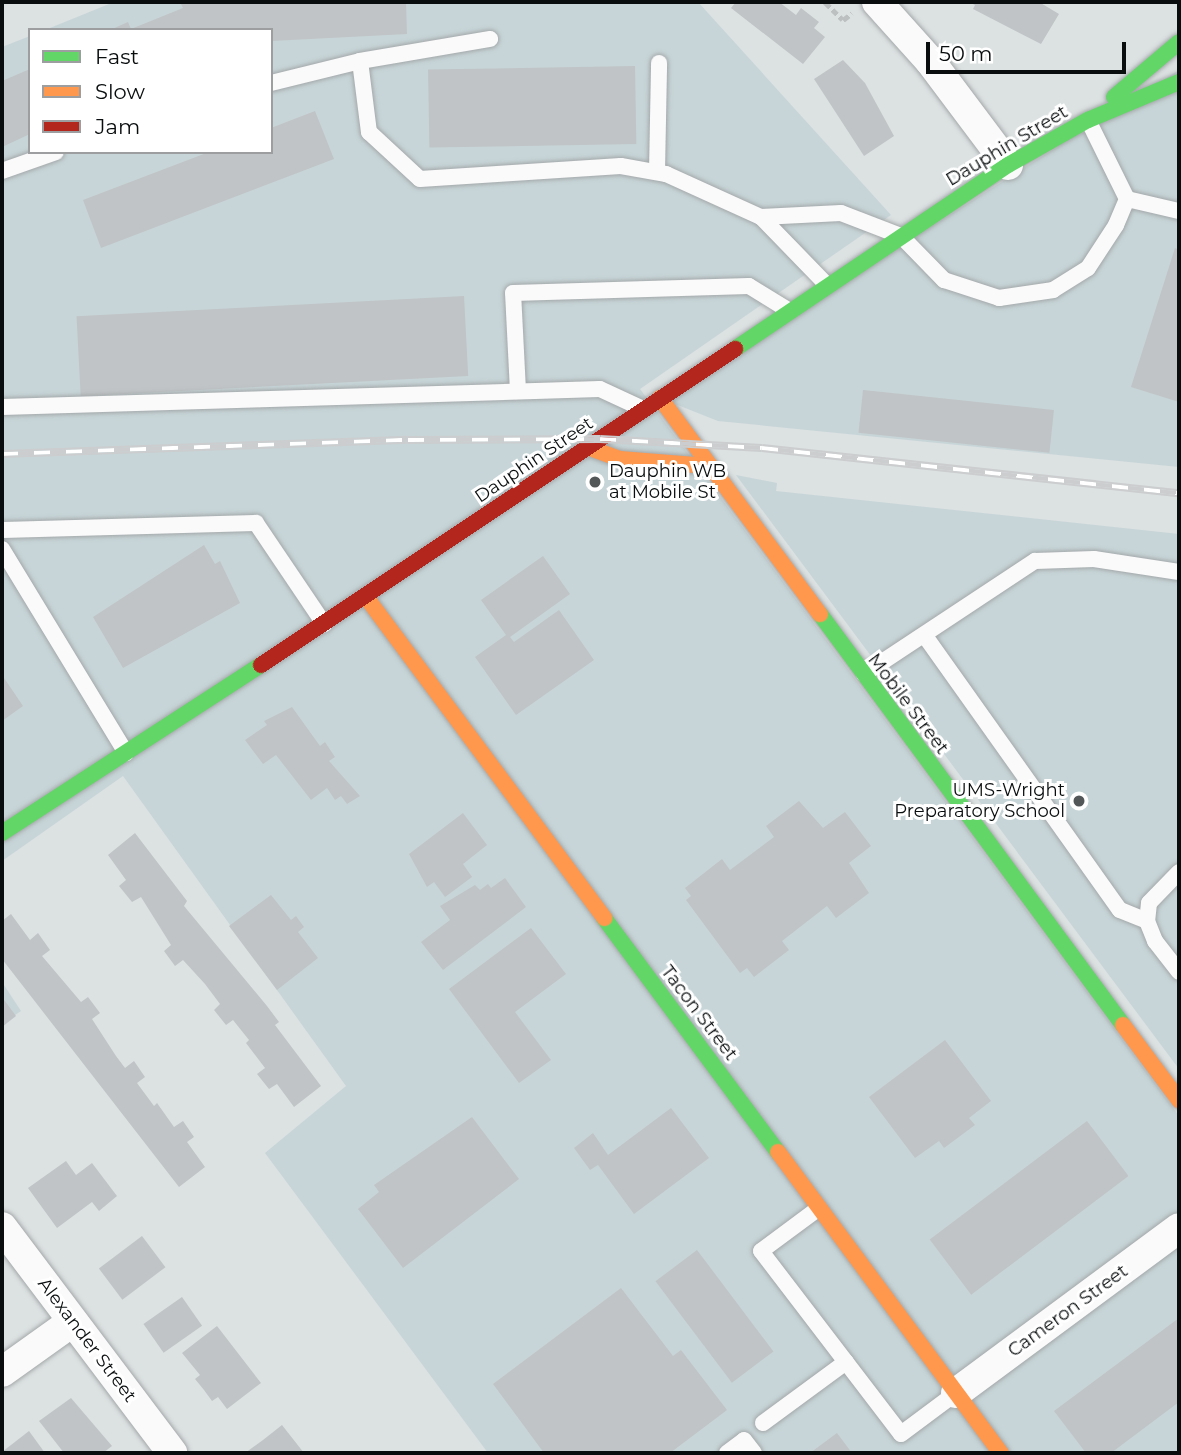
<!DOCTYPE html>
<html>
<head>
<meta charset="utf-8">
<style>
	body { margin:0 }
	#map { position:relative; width:1181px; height:1455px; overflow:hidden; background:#dce1e2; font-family:Montserrat,sans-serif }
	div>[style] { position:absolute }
	.built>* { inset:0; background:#c7d5d8 }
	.building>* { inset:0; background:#c0c4c6; transform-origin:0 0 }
	.path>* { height:4.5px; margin-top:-2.25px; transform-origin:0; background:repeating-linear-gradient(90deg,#bdc0c1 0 7px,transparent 0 10.5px) }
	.roads { filter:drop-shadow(0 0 2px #a4a8a9) drop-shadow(0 0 2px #a4a8a9) }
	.lane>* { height:16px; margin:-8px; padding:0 8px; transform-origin:8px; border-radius:8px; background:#fafafb }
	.street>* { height:30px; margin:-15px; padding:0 15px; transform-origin:15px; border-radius:15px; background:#fafafb }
	.fast>* { height:16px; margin:-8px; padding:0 8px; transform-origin:8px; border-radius:8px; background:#63d668 }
	.slow>* { height:16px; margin:-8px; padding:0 8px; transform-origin:8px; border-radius:8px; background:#ff974d }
	.jam>* { height:16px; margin:-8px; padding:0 8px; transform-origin:8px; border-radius:8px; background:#b3261e }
	.rail>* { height:8px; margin-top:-4px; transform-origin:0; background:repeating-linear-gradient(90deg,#fff 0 16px,#cbcdce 0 32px); box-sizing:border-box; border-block:2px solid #cbcdce }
	.dots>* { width:19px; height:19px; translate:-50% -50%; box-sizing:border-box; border:4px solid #fff; border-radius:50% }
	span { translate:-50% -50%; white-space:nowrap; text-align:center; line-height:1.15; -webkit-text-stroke:6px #fff; paint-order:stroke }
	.street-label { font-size:18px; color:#090d0e }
	.poi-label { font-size:18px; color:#090d0e }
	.left { translate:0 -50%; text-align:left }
	.right { translate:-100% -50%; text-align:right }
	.frame { position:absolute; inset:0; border:4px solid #090d0e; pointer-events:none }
	.legend { position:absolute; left:28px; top:28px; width:245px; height:126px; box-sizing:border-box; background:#fff; border:2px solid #9d9e9f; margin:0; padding:9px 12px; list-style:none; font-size:21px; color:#090d0e }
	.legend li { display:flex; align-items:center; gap:14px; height:35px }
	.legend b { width:35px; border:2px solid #9d9e9f }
	.scale { position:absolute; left:926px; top:42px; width:200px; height:32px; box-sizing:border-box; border:4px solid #090d0e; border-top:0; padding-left:9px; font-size:21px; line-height:24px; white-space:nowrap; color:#090d0e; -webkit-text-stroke:5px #fff; paint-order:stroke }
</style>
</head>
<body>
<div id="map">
	<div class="built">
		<i style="clip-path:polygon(114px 2px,698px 2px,891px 215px,640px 389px,1179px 1116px,1179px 1453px,488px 1453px,265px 1153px,346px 1086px,123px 776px,2px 861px,2px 47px,30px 36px,30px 152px,271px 152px,271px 30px,45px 30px)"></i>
		<i style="clip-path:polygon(1179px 70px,1179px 467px,718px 421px,660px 398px)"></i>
		<i style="clip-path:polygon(736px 475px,777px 483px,776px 491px,1179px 534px,1179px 1069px)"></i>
		<i style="clip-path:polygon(2px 982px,21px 1011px,2px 1024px)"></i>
	</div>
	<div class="building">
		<i style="clip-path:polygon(180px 2px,406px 2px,407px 34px,271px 41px,271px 30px,110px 30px,128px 22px,131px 29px,183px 8px)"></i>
		<i style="clip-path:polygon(736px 2px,779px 2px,796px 15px,801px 8px,819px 22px,814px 28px,825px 37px,803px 64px,731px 8px)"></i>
		<i style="clip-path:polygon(969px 2px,1039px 2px,1059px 14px,1041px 44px,973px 9px,975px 5px)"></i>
		<i style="clip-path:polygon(843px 60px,865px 83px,894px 136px,864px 156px,814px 79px)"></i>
		<i style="left:635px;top:66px;width:78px;height:207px;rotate:89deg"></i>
		<i style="clip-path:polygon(30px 69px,30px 134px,2px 147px,2px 81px)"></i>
		<i style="clip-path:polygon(315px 111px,334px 159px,101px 248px,83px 200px,209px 152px,271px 152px,271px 128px)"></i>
		<i style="clip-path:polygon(1175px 248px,1179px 250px,1179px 402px,1131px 387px)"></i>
		<i style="left:464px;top:296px;width:80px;height:388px;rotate:87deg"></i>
		<i style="left:863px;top:390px;width:192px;height:43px;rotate:6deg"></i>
		<i style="clip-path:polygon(204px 545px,215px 564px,220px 561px,240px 603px,123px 668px,93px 617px)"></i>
		<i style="clip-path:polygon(543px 556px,570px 594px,510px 637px,514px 642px,559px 610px,594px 660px,516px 715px,475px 657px,506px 635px,481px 600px)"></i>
		<i style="clip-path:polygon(2px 675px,23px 706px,2px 721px)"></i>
		<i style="clip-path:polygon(292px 707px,320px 746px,325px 742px,335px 757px,329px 761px,360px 796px,347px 804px,341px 796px,335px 800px,327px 788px,311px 800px,276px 755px,263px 764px,245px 740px,267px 725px,264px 721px)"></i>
		<i style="clip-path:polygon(799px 801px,823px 828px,845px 812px,871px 846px,849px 863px,869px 893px,836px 918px,827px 906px,782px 941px,789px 950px,754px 977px,747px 968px,740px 973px,686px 900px,691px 896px,685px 888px,722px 859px,730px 870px,774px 837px,766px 826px)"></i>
		<i style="clip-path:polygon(463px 813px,487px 845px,463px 864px,472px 877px,445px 897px,434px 882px,427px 887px,409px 854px)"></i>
		<i style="clip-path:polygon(135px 833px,187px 901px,184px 906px,267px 1006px,279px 1022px,275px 1025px,321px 1086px,294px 1107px,277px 1084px,269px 1089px,257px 1074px,265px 1068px,246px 1043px,249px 1040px,233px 1020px,226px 1025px,214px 1010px,220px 1004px,205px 984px,183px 960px,175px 966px,164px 951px,171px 945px,141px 897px,132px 902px,119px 886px,126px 880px,108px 855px)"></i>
		<i style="clip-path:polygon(505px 878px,526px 907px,443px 970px,421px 942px,450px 920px,440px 906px,475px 885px,480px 890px,488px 884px,491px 888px)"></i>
		<i style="clip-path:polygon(271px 895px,291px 920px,296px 916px,304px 927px,298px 932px,318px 958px,277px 990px,229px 926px)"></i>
		<i style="clip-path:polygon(11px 914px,30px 940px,38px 933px,50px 950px,42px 956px,81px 1002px,88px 997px,100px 1013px,92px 1019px,116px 1056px,125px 1068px,134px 1061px,145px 1077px,137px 1083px,154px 1106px,157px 1103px,174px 1127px,183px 1121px,194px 1137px,187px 1142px,205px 1167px,179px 1187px,2px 959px,2px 921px)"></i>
		<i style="clip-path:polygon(531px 928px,566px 974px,515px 1012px,551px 1060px,519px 1083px,449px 989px)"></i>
		<i style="clip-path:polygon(2px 997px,16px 1016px,2px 1027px)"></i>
		<i style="clip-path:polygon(945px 1040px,991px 1101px,969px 1118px,975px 1125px,944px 1148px,939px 1141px,915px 1158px,869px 1097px)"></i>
		<i style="clip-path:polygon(671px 1108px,709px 1158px,634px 1214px,598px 1165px,590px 1170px,574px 1148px,593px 1133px,608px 1155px)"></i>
		<i style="clip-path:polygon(472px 1117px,519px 1179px,403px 1268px,358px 1209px,379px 1192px,374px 1185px)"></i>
		<i style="left:1087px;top:1121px;width:69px;height:197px;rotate:53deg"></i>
		<i style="clip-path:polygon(66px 1161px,76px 1175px,92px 1163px,117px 1196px,99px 1211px,92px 1202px,57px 1228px,28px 1188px)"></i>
		<i style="left:142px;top:1236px;width:39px;height:54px;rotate:53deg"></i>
		<i style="left:697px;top:1250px;width:127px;height:52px;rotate:53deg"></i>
		<i style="clip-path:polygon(621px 1288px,673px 1356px,681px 1350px,727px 1410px,670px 1453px,544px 1453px,493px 1384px)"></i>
		<i style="left:182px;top:1297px;width:35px;height:47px;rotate:55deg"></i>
		<i style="clip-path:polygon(1179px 1318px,1179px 1402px,1111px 1453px,1086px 1453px,1054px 1411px)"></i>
		<i style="clip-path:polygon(217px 1326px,261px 1383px,227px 1409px,218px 1397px,212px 1401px,204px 1390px,195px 1379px,200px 1375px,182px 1353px)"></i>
		<i style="clip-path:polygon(71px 1398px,112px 1446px,103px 1453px,64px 1453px,39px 1421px)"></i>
		<i style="clip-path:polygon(282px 1425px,304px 1453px,245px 1453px,263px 1440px)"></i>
		<i style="clip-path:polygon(29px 1431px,45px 1453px,2px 1453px,2px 1452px)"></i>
		<i style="clip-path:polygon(837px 1433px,852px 1453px,810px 1453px)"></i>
	</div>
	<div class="path">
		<i style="left:825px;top:2px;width:25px;rotate:45deg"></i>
		<i style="left:843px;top:20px;width:11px;rotate:-38deg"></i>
	</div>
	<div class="roads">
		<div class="lane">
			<i style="left:360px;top:61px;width:72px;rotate:82.8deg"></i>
			<i style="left:369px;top:132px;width:69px;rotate:42.7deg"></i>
			<i style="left:420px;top:179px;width:201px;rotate:-3.7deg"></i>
			<i style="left:621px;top:166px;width:46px;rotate:10.1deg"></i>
			<i style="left:666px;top:174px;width:104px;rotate:24.4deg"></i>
			<i style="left:761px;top:217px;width:80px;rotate:-2.9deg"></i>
			<i style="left:841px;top:213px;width:64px;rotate:21deg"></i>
			<i style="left:901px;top:236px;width:62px;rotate:45.7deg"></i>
			<i style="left:944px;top:280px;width:58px;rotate:18.1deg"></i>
			<i style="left:999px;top:298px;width:55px;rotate:-8.4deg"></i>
			<i style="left:1053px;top:290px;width:41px;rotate:-32.2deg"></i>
			<i style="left:1088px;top:268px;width:51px;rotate:-56.9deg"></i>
			<i style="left:1116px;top:225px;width:28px;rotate:-67deg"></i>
			<i style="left:271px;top:83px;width:92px;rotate:-13.9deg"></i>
			<i style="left:360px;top:61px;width:132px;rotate:-9.6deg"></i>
			<i style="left:1088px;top:120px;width:88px;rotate:63.7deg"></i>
			<i style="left:1127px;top:199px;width:53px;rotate:13deg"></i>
			<i style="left:2px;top:171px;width:57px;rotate:-19.4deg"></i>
			<i style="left:657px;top:172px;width:109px;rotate:-88.9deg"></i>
			<i style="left:761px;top:217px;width:93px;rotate:45.9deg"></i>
			<i style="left:518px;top:391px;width:98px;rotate:-92.9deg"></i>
			<i style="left:513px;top:293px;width:236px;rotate:-1.7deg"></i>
			<i style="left:749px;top:286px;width:46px;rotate:31.6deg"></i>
			<i style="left:2px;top:407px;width:598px;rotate:-1.72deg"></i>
			<i style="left:600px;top:389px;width:47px;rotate:24.9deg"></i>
			<i style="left:2px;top:530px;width:254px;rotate:-1.6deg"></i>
			<i style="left:256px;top:523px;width:122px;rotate:56deg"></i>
			<i style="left:2px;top:549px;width:239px;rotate:58.7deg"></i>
			<i style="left:925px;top:636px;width:336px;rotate:54.6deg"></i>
			<i style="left:1120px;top:910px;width:29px;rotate:22deg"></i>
			<i style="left:864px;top:674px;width:205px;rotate:-33.5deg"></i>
			<i style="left:1035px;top:561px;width:59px;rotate:-1.9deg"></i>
			<i style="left:1094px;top:559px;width:86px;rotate:8.7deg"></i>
			<i style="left:1179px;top:872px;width:43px;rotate:134.1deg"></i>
			<i style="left:1149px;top:903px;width:18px;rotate:96deg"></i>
			<i style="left:1147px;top:921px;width:22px;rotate:68deg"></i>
			<i style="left:1155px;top:941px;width:39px;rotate:52deg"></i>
			<i style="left:819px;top:1208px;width:72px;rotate:143.4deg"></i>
			<i style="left:761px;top:1251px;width:230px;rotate:52.6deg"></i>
			<i style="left:901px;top:1434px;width:69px;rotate:-36.7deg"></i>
			<i style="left:763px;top:1423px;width:103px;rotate:-36.3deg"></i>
			<i style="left:727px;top:1453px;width:21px;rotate:-37deg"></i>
			<i style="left:744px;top:1440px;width:16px;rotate:52deg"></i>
		</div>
		<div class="street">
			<i style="left:877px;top:2px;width:79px;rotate:48.1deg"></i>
			<i style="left:930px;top:61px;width:130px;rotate:53.1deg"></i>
			<i style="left:2px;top:1227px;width:283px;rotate:53deg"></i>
			<i style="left:2px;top:1372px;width:86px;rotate:-35.5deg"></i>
			<i style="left:956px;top:1393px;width:277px;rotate:-36.5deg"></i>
		</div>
		<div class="fast">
			<i style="left:1114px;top:97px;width:85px;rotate:-40.2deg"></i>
			<i style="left:735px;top:349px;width:329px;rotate:-34deg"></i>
			<i style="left:1008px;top:165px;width:92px;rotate:-29.4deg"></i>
			<i style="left:1088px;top:120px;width:99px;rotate:-22.7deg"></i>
			<i style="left:820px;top:614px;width:511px;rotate:53.6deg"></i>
			<i style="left:2px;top:833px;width:309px;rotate:-33deg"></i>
			<i style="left:604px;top:918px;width:292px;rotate:53.4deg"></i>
		</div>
		<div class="slow">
			<i style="left:660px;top:398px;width:269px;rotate:53.5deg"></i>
			<i style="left:587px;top:447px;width:35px;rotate:20deg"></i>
			<i style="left:620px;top:459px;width:88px;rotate:4.5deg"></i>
			<i style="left:366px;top:597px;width:400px;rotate:53.4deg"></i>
			<i style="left:1123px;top:1025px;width:94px;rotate:53.3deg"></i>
			<i style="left:778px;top:1152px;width:375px;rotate:53.5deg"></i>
		</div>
		<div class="jam">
			<i style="left:261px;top:665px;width:570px;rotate:-33.69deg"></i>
		</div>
	</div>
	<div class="rail">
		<i style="left:2px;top:454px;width:406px;rotate:-2deg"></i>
		<i style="left:408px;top:440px;width:192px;rotate:-0.3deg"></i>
		<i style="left:600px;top:439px;width:162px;rotate:3.2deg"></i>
		<i style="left:762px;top:448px;width:419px;rotate:6.2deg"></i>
	</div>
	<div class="dots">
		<i style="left:595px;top:482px;background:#535758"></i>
		<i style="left:1079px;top:801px;background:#535758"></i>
	</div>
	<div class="street-label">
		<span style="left:1007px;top:146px;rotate:-31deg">Dauphin Street</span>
		<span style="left:534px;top:460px;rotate:-34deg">Dauphin Street</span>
		<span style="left:908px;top:704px;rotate:53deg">Mobile Street</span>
		<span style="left:699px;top:1013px;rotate:53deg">Tacon Street</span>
		<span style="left:1068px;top:1311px;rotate:-36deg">Cameron Street</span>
		<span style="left:87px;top:1340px;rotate:53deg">Alexander Street</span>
	</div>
	<div class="poi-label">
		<span class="left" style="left:609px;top:482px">Dauphin WB<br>at Mobile St</span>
		<span class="right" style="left:1065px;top:801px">UMS-Wright<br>Preparatory School</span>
	</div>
	<div class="frame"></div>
	<ul class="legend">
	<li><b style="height:9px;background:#63d668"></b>Fast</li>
	<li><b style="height:9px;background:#ff974d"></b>Slow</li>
	<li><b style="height:9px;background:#b3261e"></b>Jam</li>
	</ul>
	<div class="scale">50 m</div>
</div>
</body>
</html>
